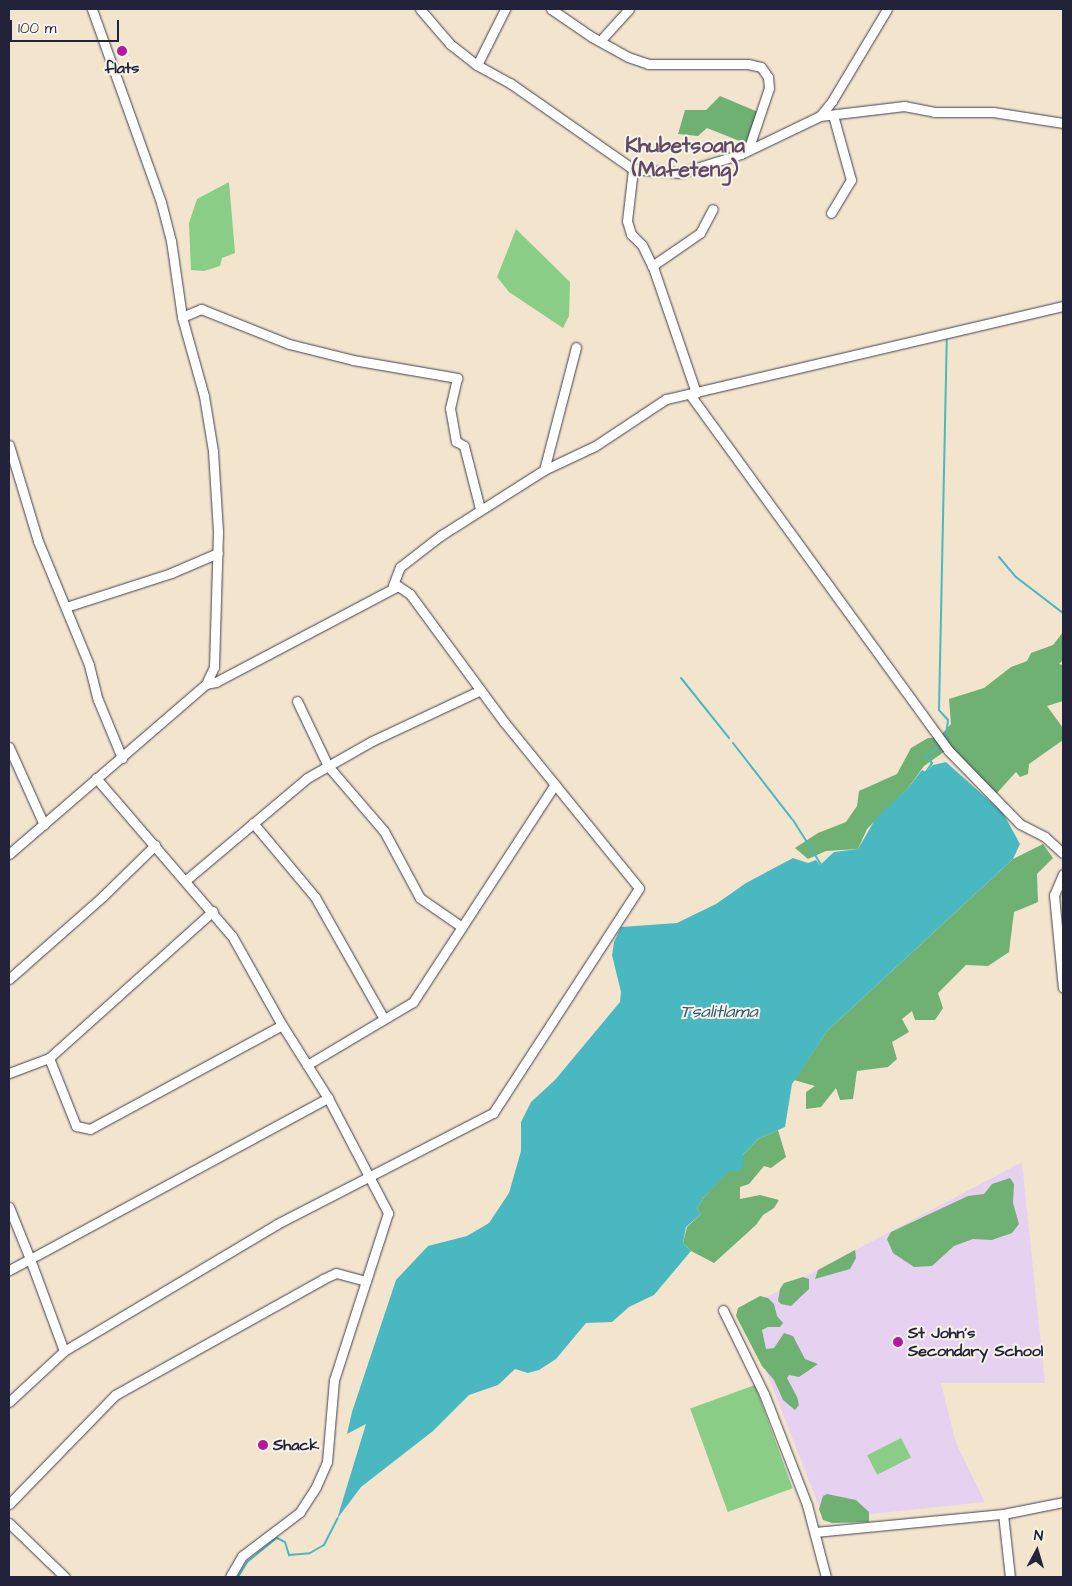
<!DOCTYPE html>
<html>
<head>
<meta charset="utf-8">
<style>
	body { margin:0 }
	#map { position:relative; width:1072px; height:1586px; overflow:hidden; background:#f3e5cd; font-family:"Architects Daughter",sans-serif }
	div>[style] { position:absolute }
	.built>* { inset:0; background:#e6d2f0 }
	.green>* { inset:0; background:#8acd86; transform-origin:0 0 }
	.forest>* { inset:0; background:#6fb073 }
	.water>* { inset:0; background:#49b8c1 }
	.stream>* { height:2px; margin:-1px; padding:0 1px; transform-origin:1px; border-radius:1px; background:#49b8c1 }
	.roads { filter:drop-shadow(0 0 1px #413f51) drop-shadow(0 0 1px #413f51) }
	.minor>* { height:9px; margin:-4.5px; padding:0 4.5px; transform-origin:4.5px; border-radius:4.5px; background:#fff }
	.dots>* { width:14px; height:14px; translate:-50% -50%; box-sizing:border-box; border:2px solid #f7f3e8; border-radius:50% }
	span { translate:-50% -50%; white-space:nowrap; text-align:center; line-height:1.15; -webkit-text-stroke:4px #f7f3e8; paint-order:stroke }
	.poi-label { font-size:16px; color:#22223b; font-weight:700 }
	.left { translate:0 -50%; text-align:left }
	.water-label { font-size:18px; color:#30566a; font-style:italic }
	.district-label { font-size:21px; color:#614864; font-weight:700 }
	.frame { position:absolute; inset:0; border:10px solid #22223b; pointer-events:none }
	.north { position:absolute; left:1012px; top:1526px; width:50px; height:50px; -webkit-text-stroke:4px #f7f3e8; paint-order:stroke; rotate:6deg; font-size:14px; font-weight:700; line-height:20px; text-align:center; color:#22223b }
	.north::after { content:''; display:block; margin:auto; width:18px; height:22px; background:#22223b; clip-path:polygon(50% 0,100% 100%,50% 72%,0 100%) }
	.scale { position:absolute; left:10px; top:20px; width:109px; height:22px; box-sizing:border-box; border:2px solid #22223b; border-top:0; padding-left:6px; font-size:15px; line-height:18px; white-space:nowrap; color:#22223b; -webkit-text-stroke:4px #f7f3e8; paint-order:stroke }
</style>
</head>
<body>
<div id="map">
	<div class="built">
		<i style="clip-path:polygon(1022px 1162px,1045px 1383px,941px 1383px,956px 1443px,985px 1502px,824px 1519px,742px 1310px)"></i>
	</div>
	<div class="green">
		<i style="clip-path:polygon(229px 182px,235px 253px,222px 258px,220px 266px,204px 271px,191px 270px,189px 223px,197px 199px)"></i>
		<i style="clip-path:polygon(516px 229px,570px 282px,569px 316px,563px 328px,509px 292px,497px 277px)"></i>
		<i style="left:755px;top:1385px;width:110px;height:69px;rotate:70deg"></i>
		<i style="left:901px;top:1438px;width:22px;height:38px;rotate:63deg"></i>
	</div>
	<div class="forest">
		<i style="clip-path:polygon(720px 96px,758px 112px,747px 144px,707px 128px,698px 136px,678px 134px,685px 110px,706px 110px)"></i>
		<i style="clip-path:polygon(1063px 632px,1063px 660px,1059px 664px,1063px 665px,1063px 701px,1047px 706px,1063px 728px,1063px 740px,1029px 764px,1028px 774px,1020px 777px,1016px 772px,996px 794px,948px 749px,924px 766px,909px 787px,867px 829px,858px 849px,826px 851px,808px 859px,795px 848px,818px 833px,846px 822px,857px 806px,859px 791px,897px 774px,911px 748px,928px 738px,938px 738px,951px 724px,949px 699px,984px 688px,1011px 667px,1027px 661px,1031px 653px,1053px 645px)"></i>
		<i style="clip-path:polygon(1043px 844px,1053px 858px,1037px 874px,1038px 902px,1014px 912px,1009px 952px,988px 966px,966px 965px,938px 993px,943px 1008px,935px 1020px,915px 1020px,912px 1011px,902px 1019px,909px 1032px,892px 1042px,897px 1059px,888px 1067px,857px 1071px,853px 1099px,840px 1100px,836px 1088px,821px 1107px,806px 1109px,806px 1092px,815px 1086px,794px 1080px,827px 1031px,1013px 859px)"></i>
		<i style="clip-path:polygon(778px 1130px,786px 1157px,771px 1168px,764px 1166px,749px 1184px,740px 1187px,740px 1199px,760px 1195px,779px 1200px,774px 1208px,763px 1215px,756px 1225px,714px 1263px,691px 1251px,683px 1243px,687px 1227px,701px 1214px,697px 1209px,703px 1198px,758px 1139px)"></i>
		<i style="clip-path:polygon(1010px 1178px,1014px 1184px,1013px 1203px,1019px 1224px,1012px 1233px,992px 1240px,973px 1239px,954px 1246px,932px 1266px,914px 1267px,893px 1253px,887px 1239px,891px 1232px,968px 1196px,984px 1194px,992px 1184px)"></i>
		<i style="clip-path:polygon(855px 1250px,856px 1258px,850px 1269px,815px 1279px,818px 1270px)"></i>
		<i style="clip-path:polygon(803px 1277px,809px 1279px,809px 1289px,791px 1306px,781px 1304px,778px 1301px,780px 1289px,784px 1283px)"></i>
		<i style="clip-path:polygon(760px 1296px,768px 1298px,774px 1304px,777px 1316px,783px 1323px,780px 1327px,768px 1327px,762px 1330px,766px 1349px,774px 1348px,784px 1333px,793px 1336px,805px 1359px,818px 1364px,799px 1377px,789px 1375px,787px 1378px,797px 1397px,799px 1405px,795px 1410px,783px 1400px,774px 1380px,762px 1366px,736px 1316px,738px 1308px)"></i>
		<i style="clip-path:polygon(827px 1494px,856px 1500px,869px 1512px,869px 1522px,832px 1523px,823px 1520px,819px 1509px,823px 1496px)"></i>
	</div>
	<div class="water">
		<i style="clip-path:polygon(946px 762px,1003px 813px,1020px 844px,1013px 859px,827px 1031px,792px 1084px,785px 1127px,758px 1139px,743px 1155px,743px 1168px,736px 1172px,730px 1170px,703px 1198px,697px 1209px,701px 1214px,686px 1227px,683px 1243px,691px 1251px,654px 1295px,629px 1307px,612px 1322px,586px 1323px,556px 1359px,539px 1370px,528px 1373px,515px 1369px,498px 1385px,469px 1395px,433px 1431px,361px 1487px,337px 1519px,366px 1424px,347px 1434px,352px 1412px,396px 1280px,428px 1246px,467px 1236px,489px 1223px,509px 1193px,521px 1151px,521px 1122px,531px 1102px,555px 1080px,620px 1002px,621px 992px,612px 955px,614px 942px,621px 927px,677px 923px,716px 904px,746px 883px,793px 858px,808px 863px,816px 860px,820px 865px,834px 852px,858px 849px,876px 818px,909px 787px,922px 770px,926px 772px,933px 765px)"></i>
	</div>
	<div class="stream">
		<i style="left:999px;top:557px;width:26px;rotate:50deg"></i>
		<i style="left:1016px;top:577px;width:59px;rotate:37.5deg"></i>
		<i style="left:681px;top:678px;width:77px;rotate:51.3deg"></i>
		<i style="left:946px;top:735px;width:15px;rotate:-82deg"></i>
		<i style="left:948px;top:720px;width:13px;rotate:-132deg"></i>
		<i style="left:939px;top:710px;width:373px;rotate:-88.8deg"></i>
		<i style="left:946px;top:742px;width:5px;rotate:-79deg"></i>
		<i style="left:733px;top:743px;width:96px;rotate:52.2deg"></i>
		<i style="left:926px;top:772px;width:11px;rotate:-56deg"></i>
		<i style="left:932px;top:763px;width:9px;rotate:-131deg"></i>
		<i style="left:926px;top:756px;width:15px;rotate:-37deg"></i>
		<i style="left:793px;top:820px;width:54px;rotate:57.8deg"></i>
		<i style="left:238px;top:1577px;width:17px;rotate:-59deg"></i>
		<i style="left:247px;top:1562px;width:38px;rotate:-39deg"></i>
		<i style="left:277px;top:1538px;width:9px;rotate:27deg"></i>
		<i style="left:285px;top:1542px;width:14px;rotate:73deg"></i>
		<i style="left:289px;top:1555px;width:21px;rotate:-5deg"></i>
		<i style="left:310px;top:1553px;width:16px;rotate:-30deg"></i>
		<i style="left:324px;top:1545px;width:30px;rotate:-63deg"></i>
	</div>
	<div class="roads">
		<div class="minor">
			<i style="left:420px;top:9px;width:46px;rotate:49.4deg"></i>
			<i style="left:450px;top:44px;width:34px;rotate:38deg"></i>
			<i style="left:477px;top:65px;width:38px;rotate:29deg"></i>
			<i style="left:510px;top:83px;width:150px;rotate:35deg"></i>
			<i style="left:633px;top:169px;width:47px;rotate:4.9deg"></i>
			<i style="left:680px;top:173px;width:64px;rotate:-17.3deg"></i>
			<i style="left:741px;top:154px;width:88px;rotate:-25.7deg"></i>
			<i style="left:820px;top:116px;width:19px;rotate:-51deg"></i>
			<i style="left:832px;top:101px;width:107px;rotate:-59.1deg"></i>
			<i style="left:551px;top:9px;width:50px;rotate:34.3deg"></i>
			<i style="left:592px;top:37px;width:41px;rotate:29.1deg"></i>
			<i style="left:628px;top:57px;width:21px;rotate:19deg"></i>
			<i style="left:648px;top:64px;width:100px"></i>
			<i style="left:748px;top:64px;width:13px;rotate:13deg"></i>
			<i style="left:761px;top:67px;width:12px;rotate:55deg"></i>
			<i style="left:768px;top:77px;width:11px;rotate:85deg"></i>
			<i style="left:769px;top:88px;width:65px;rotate:108.7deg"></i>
			<i style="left:600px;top:41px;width:43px;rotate:-47.8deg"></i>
			<i style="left:477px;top:65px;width:63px;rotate:-63.4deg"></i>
			<i style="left:820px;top:116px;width:85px;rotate:-6.8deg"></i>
			<i style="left:904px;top:106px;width:31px;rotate:11deg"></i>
			<i style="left:934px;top:112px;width:59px"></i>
			<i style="left:993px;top:112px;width:71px;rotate:8.9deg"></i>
			<i style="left:633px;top:169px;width:52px;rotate:96.6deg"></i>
			<i style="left:627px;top:221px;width:14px;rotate:73deg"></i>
			<i style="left:631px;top:234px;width:16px;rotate:45deg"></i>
			<i style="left:642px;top:245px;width:28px;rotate:64deg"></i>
			<i style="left:654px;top:270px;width:130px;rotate:71.1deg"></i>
			<i style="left:831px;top:213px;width:39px;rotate:-59deg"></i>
			<i style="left:851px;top:180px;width:67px;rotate:-105.5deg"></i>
			<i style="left:652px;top:266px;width:58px;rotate:-34.5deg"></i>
			<i style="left:700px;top:233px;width:27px;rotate:-62deg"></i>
			<i style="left:182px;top:317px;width:21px;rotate:-23deg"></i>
			<i style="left:201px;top:309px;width:95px;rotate:21.7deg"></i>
			<i style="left:289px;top:344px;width:66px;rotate:14deg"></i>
			<i style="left:353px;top:360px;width:106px;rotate:9.8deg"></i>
			<i style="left:457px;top:378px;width:31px;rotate:103deg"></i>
			<i style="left:450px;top:408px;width:34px;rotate:80deg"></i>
			<i style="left:456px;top:441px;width:9px;rotate:32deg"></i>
			<i style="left:464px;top:446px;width:65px;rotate:75.7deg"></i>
			<i style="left:691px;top:396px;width:437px;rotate:54deg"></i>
			<i style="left:948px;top:750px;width:103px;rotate:45.8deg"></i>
			<i style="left:1020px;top:824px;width:28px;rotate:27deg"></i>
			<i style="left:1045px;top:837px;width:24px;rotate:42deg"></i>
			<i style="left:9px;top:445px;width:100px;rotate:73.2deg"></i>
			<i style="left:38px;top:541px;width:134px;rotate:67.6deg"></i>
			<i style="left:89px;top:665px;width:36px;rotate:76deg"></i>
			<i style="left:98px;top:700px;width:63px;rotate:67.5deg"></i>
			<i style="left:544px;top:470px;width:127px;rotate:-75.4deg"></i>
			<i style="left:393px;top:585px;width:19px;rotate:-69deg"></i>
			<i style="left:400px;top:567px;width:51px;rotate:-37.8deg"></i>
			<i style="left:440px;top:536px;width:123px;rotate:-32.4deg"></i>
			<i style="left:544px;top:470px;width:56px;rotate:-25.2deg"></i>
			<i style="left:595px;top:446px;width:85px;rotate:-33.5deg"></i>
			<i style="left:666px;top:399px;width:408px;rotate:-13.2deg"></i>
			<i style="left:66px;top:607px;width:110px;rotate:-17.9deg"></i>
			<i style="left:171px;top:573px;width:51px;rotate:-23.1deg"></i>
			<i style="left:297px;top:701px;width:72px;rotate:64.5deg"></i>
			<i style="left:328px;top:766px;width:86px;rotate:49.3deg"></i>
			<i style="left:384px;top:831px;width:76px;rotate:61.8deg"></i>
			<i style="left:420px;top:898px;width:51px;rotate:34.6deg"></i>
			<i style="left:9px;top:747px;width:85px;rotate:65.8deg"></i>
			<i style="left:96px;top:778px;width:208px;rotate:49.3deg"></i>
			<i style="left:232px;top:936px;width:102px;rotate:60.7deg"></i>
			<i style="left:282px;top:1025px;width:86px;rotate:57.8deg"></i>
			<i style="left:328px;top:1098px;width:130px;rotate:62.4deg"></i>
			<i style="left:388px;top:1213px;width:176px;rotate:107.9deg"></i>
			<i style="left:334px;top:1380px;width:82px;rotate:94.9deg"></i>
			<i style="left:327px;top:1462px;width:27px;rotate:114deg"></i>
			<i style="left:316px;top:1487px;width:30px;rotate:123deg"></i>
			<i style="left:300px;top:1512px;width:73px;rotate:142.8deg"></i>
			<i style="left:242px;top:1556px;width:24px;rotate:120deg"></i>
			<i style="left:253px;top:823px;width:97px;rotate:50deg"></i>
			<i style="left:315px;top:897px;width:140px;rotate:60.5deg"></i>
			<i style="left:9px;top:854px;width:260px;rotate:-40.8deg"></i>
			<i style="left:206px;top:684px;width:19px;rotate:-65deg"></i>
			<i style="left:214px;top:667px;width:136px;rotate:-88.3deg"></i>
			<i style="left:218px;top:531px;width:80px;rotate:-93.6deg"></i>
			<i style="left:213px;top:451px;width:56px;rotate:-99.3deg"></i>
			<i style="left:204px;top:396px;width:82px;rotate:-105.6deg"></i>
			<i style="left:182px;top:317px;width:77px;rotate:-98.2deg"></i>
			<i style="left:171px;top:241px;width:40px;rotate:-104.4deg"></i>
			<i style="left:161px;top:202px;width:205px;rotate:-109.7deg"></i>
			<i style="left:1063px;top:874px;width:23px;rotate:113deg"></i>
			<i style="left:1054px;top:895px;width:93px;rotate:84.5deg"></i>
			<i style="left:186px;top:880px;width:158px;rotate:-40.1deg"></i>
			<i style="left:307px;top:778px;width:75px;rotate:-29.6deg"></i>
			<i style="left:372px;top:741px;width:120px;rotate:-25.1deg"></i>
			<i style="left:9px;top:979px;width:125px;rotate:-41.4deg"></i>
			<i style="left:103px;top:896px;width:73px;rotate:-44.4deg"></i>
			<i style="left:49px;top:1058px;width:73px;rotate:68.3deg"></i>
			<i style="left:76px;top:1126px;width:14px;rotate:12deg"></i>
			<i style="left:90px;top:1129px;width:218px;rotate:-28.4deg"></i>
			<i style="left:307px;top:1065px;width:123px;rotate:-30.7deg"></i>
			<i style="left:413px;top:1002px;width:260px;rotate:-56.9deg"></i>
			<i style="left:9px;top:1073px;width:43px;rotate:-20.6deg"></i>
			<i style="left:49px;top:1058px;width:220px;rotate:-41.9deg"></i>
			<i style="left:9px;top:1207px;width:56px;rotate:68deg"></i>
			<i style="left:30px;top:1259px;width:24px;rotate:152deg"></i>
			<i style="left:723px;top:1310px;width:93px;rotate:64deg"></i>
			<i style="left:764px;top:1394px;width:119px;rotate:68.8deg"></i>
			<i style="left:807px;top:1505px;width:74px;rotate:75.2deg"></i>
			<i style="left:64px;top:1351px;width:248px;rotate:-30.8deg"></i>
			<i style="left:277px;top:1224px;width:243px;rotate:-27.2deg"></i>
			<i style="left:493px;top:1113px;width:268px;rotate:-57deg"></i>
			<i style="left:639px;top:888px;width:214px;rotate:-129.1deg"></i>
			<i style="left:504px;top:722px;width:159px;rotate:-126.3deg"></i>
			<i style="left:410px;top:594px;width:14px;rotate:-146deg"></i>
			<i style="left:398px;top:586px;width:206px;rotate:152.2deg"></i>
			<i style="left:216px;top:682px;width:10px;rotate:169deg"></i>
			<i style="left:9px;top:1402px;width:75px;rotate:-42.8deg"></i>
			<i style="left:64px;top:1351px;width:98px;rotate:-110.3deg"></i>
			<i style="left:30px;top:1259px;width:339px;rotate:-28.4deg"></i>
			<i style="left:9px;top:1504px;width:152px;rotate:-45.8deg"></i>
			<i style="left:115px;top:1395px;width:238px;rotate:-29.1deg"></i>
			<i style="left:323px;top:1279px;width:14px;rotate:-25deg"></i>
			<i style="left:336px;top:1273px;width:31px;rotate:15deg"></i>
			<i style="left:1003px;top:1514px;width:63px;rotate:83.7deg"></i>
			<i style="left:9px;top:1523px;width:78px;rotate:44deg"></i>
			<i style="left:815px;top:1532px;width:189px;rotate:-5.5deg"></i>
			<i style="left:1003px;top:1514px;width:61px;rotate:-11.3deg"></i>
		</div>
	</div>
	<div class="dots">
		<i style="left:122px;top:51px;background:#b5179e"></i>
		<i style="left:898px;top:1342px;background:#b5179e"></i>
		<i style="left:263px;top:1445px;background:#b5179e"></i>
	</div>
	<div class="poi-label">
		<span style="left:122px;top:68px">flats</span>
		<span class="left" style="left:908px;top:1342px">St John's<br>Secondary School</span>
		<span class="left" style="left:273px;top:1445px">Shack</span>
	</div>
	<div class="water-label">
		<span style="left:719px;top:1012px">Tsalitlama</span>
	</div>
	<div class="district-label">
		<span style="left:685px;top:158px">Khubetsoana<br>(Mafeteng)</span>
	</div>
	<div class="frame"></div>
	<div class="north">N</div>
	<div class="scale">100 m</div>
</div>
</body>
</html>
